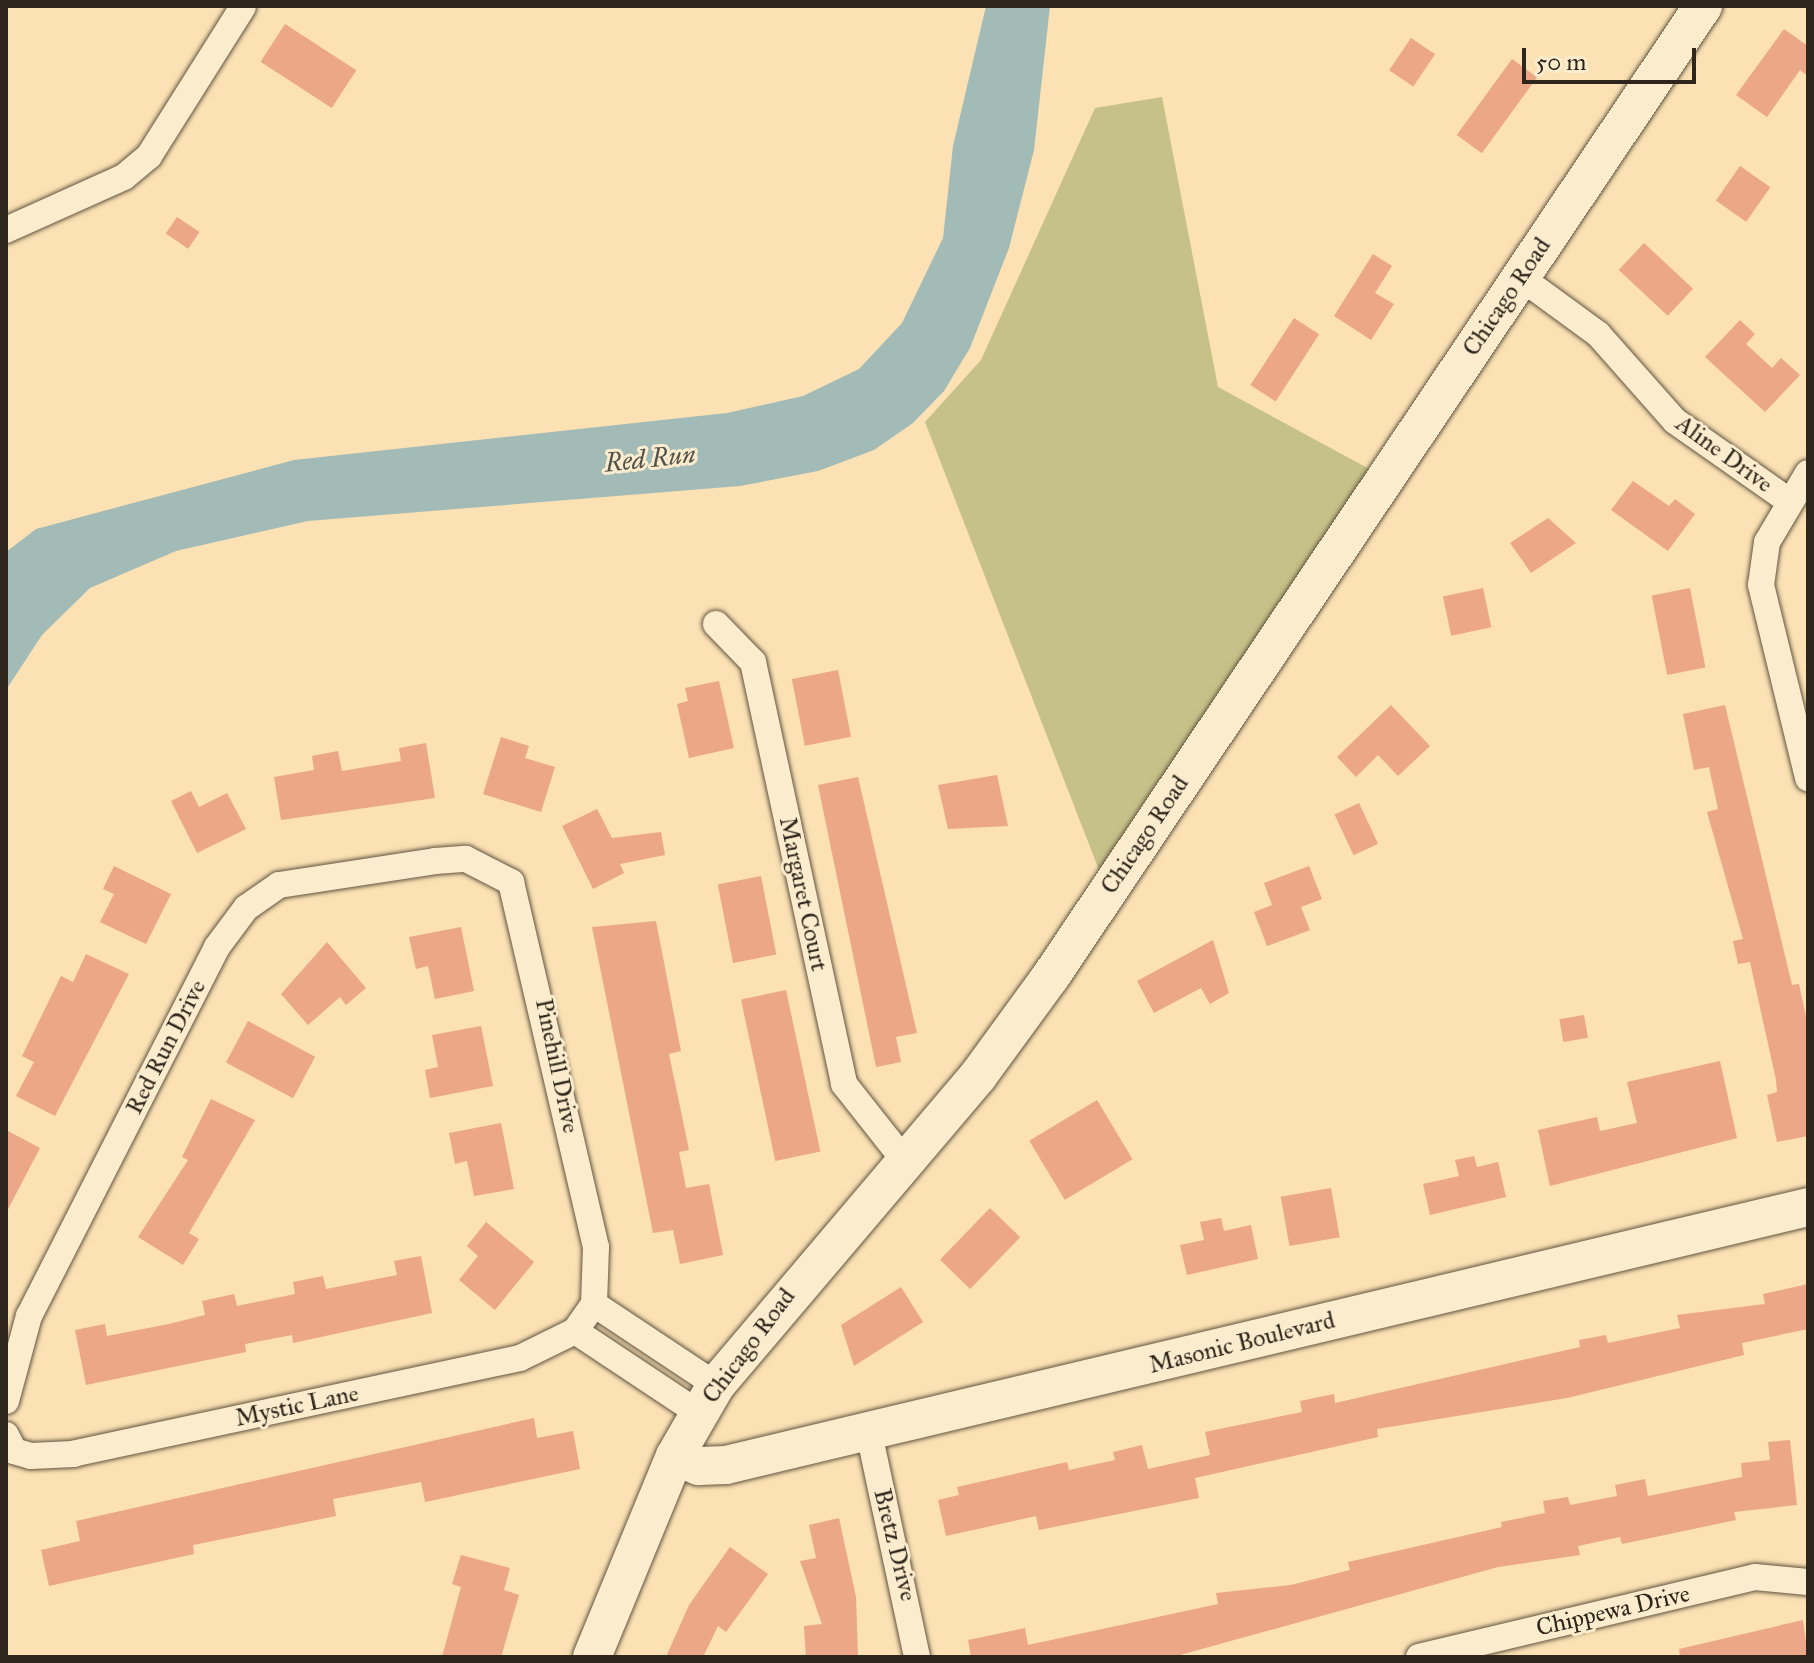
<!DOCTYPE html>
<html>
<head>
<meta charset="utf-8">
<style>
	body { margin:0 }
	#map { position:relative; width:1814px; height:1663px; overflow:hidden; background:#fbe1b3; font-family:"IM FELL Great Primer",serif }
	div>[style] { position:absolute }
	.green>* { inset:0; background:#c6c188 }
	.water>* { inset:0; background:#a2bbb6 }
	.building>* { inset:0; background:#eca688; transform-origin:0 0 }
	.roads { filter:drop-shadow(0 0 2px #615542) drop-shadow(0 0 2px #615542) }
	.street>* { height:26px; margin:-13px; padding:0 13px; transform-origin:13px; border-radius:13px; background:#fcecce }
	.secondary>* { height:38px; margin:-19px; padding:0 19px; transform-origin:19px; border-radius:19px; background:#fcecce }
	span { translate:-50% -50%; white-space:nowrap; text-align:center; line-height:1.15; -webkit-text-stroke:6px #fcecce; paint-order:stroke }
	.street-label { font-size:24px; color:#2e261c }
	.water-label { font-size:26px; color:#51534a; font-style:italic }
	.frame { position:absolute; inset:0; border:8px solid #2e261c; pointer-events:none }
	.scale { position:absolute; left:1522px; top:48px; width:174px; height:36px; box-sizing:border-box; border:4px solid #2e261c; border-top:0; padding-left:10px; font-size:24px; line-height:28px; white-space:nowrap; color:#2e261c; -webkit-text-stroke:6px #fcecce; paint-order:stroke }
</style>
</head>
<body>
<div id="map">
	<div class="green">
		<i style="clip-path:polygon(1162px 97px,1218px 387px,1373px 471px,1099px 870px,925px 422px,981px 360px,1095px 108px)"></i>
	</div>
	<div class="water">
		<i style="clip-path:polygon(986px 6px,1050px 6px,1034px 150px,1009px 248px,970px 348px,944px 391px,913px 423px,874px 450px,818px 471px,740px 486px,308px 521px,176px 551px,90px 588px,42px 635px,6px 690px,6px 552px,36px 529px,294px 460px,727px 413px,803px 396px,859px 369px,902px 323px,943px 238px,953px 146px)"></i>
	</div>
	<div class="building">
		<i style="left:285px;top:24px;width:85px;height:45px;rotate:33deg"></i>
		<i style="clip-path:polygon(1784px 29px,1808px 46px,1808px 76px,1800px 70px,1767px 117px,1736px 95px)"></i>
		<i style="left:1411px;top:38px;width:29px;height:39px;rotate:34deg"></i>
		<i style="left:1512px;top:59px;width:31px;height:94px;rotate:36deg"></i>
		<i style="left:1740px;top:166px;width:37px;height:42px;rotate:35deg"></i>
		<i style="left:177px;top:217px;width:27px;height:20px;rotate:34deg"></i>
		<i style="left:1644px;top:243px;width:67px;height:37px;rotate:43deg"></i>
		<i style="clip-path:polygon(1373px 254px,1392px 266px,1375px 293px,1394px 304px,1371px 340px,1334px 316px)"></i>
		<i style="left:1294px;top:318px;width:30px;height:80px;rotate:33deg"></i>
		<i style="clip-path:polygon(1740px 320px,1755px 334px,1746px 344px,1772px 368px,1781px 358px,1800px 375px,1765px 412px,1705px 357px)"></i>
		<i style="clip-path:polygon(1633px 481px,1669px 506px,1675px 499px,1695px 514px,1668px 551px,1611px 510px)"></i>
		<i style="clip-path:polygon(1548px 518px,1576px 543px,1531px 573px,1510px 543px)"></i>
		<i style="left:1483px;top:588px;width:40px;height:41px;rotate:78deg"></i>
		<i style="left:1690px;top:588px;width:81px;height:39px;rotate:79deg"></i>
		<i style="left:838px;top:670px;width:68px;height:47px;rotate:79deg"></i>
		<i style="clip-path:polygon(719px 681px,734px 748px,689px 758px,677px 704px,688px 701px,685px 688px)"></i>
		<i style="clip-path:polygon(1391px 705px,1430px 746px,1398px 776px,1378px 755px,1356px 777px,1337px 757px)"></i>
		<i style="clip-path:polygon(1725px 705px,1792px 985px,1799px 984px,1808px 1026px,1808px 1136px,1777px 1142px,1767px 1095px,1777px 1092px,1776px 1080px,1750px 962px,1738px 964px,1733px 941px,1743px 939px,1707px 812px,1718px 809px,1709px 767px,1694px 770px,1683px 714px)"></i>
		<i style="clip-path:polygon(501px 737px,529px 746px,525px 758px,555px 767px,541px 812px,483px 794px)"></i>
		<i style="clip-path:polygon(426px 743px,435px 798px,281px 820px,274px 777px,314px 770px,312px 756px,338px 751px,342px 771px,401px 761px,399px 748px)"></i>
		<i style="clip-path:polygon(997px 775px,1008px 826px,948px 829px,938px 785px)"></i>
		<i style="clip-path:polygon(858px 777px,917px 1033px,896px 1037px,901px 1062px,876px 1067px,818px 785px)"></i>
		<i style="clip-path:polygon(191px 791px,199px 807px,227px 793px,246px 829px,197px 853px,171px 801px)"></i>
		<i style="left:1359px;top:803px;width:45px;height:27px;rotate:65deg"></i>
		<i style="clip-path:polygon(597px 809px,612px 838px,661px 832px,665px 855px,620px 864px,624px 873px,593px 889px,562px 826px)"></i>
		<i style="clip-path:polygon(114px 866px,171px 894px,146px 944px,100px 922px,114px 894px,103px 889px)"></i>
		<i style="clip-path:polygon(1309px 866px,1322px 899px,1301px 907px,1310px 930px,1267px 946px,1254px 912px,1272px 905px,1264px 883px)"></i>
		<i style="left:761px;top:876px;width:80px;height:44px;rotate:79deg"></i>
		<i style="clip-path:polygon(656px 921px,681px 1051px,669px 1054px,689px 1150px,679px 1152px,686px 1188px,709px 1184px,723px 1255px,680px 1264px,673px 1230px,653px 1233px,592px 927px)"></i>
		<i style="clip-path:polygon(461px 927px,474px 991px,435px 999px,428px 966px,416px 969px,409px 937px)"></i>
		<i style="clip-path:polygon(1213px 940px,1229px 993px,1210px 1004px,1201px 988px,1154px 1013px,1137px 981px)"></i>
		<i style="clip-path:polygon(327px 942px,366px 988px,346px 1005px,340px 997px,308px 1025px,281px 994px)"></i>
		<i style="clip-path:polygon(86px 954px,129px 974px,55px 1116px,16px 1096px,34px 1062px,22px 1056px,61px 976px,73px 982px)"></i>
		<i style="left:786px;top:990px;width:165px;height:46px;rotate:78deg"></i>
		<i style="left:1584px;top:1015px;width:23px;height:25px;rotate:80deg"></i>
		<i style="left:248px;top:1021px;width:76px;height:47px;rotate:28deg"></i>
		<i style="clip-path:polygon(481px 1026px,493px 1086px,430px 1098px,425px 1070px,438px 1067px,432px 1035px)"></i>
		<i style="clip-path:polygon(1720px 1061px,1737px 1138px,1550px 1186px,1538px 1130px,1597px 1117px,1600px 1131px,1637px 1123px,1627px 1082px)"></i>
		<i style="clip-path:polygon(211px 1099px,255px 1120px,189px 1233px,199px 1239px,183px 1265px,138px 1237px,188px 1160px,182px 1157px)"></i>
		<i style="left:1097px;top:1100px;width:69px;height:79px;rotate:59deg"></i>
		<i style="clip-path:polygon(501px 1123px,514px 1189px,474px 1196px,467px 1161px,455px 1164px,449px 1133px)"></i>
		<i style="clip-path:polygon(6px 1130px,40px 1148px,6px 1213px)"></i>
		<i style="clip-path:polygon(1474px 1156px,1477px 1167px,1498px 1162px,1506px 1197px,1430px 1215px,1423px 1184px,1459px 1176px,1455px 1160px)"></i>
		<i style="left:1331px;top:1188px;width:50px;height:51px;rotate:80deg"></i>
		<i style="left:990px;top:1208px;width:42px;height:72px;rotate:44deg"></i>
		<i style="clip-path:polygon(1221px 1218px,1224px 1231px,1251px 1225px,1258px 1259px,1187px 1275px,1180px 1245px,1204px 1240px,1200px 1222px)"></i>
		<i style="clip-path:polygon(486px 1222px,534px 1262px,495px 1310px,459px 1280px,478px 1256px,467px 1246px)"></i>
		<i style="clip-path:polygon(421px 1256px,432px 1313px,293px 1343px,292px 1335px,245px 1344px,246px 1352px,86px 1385px,75px 1330px,105px 1324px,107px 1336px,169px 1324px,205px 1315px,202px 1301px,234px 1294px,237px 1306px,295px 1294px,293px 1282px,323px 1276px,326px 1289px,397px 1275px,394px 1261px)"></i>
		<i style="clip-path:polygon(1808px 1284px,1808px 1329px,1742px 1343px,1744px 1355px,1567px 1398px,1377px 1429px,1378px 1437px,1195px 1478px,1199px 1498px,1039px 1530px,1036px 1516px,946px 1536px,938px 1500px,959px 1495px,957px 1487px,1067px 1462px,1069px 1470px,1115px 1460px,1113px 1452px,1142px 1445px,1148px 1469px,1210px 1455px,1205px 1432px,1302px 1412px,1300px 1401px,1334px 1394px,1335px 1403px,1580px 1347px,1579px 1340px,1606px 1335px,1608px 1343px,1680px 1328px,1677px 1315px,1765px 1304px,1763px 1294px)"></i>
		<i style="clip-path:polygon(901px 1287px,923px 1322px,854px 1366px,841px 1325px)"></i>
		<i style="clip-path:polygon(534px 1418px,537px 1438px,573px 1431px,580px 1469px,425px 1502px,421px 1482px,333px 1499px,336px 1516px,193px 1545px,194px 1554px,49px 1586px,41px 1550px,80px 1541px,76px 1521px)"></i>
		<i style="clip-path:polygon(1790px 1440px,1797px 1505px,1734px 1512px,1736px 1520px,1622px 1544px,1620px 1537px,1578px 1546px,1580px 1555px,1498px 1567px,1173px 1657px,971px 1657px,968px 1640px,1025px 1628px,1028px 1645px,1218px 1604px,1216px 1593px,1291px 1585px,1350px 1570px,1348px 1562px,1502px 1527px,1501px 1522px,1545px 1513px,1543px 1501px,1568px 1497px,1570px 1505px,1617px 1496px,1615px 1485px,1645px 1479px,1648px 1496px,1742px 1477px,1741px 1463px,1770px 1460px,1768px 1442px)"></i>
		<i style="clip-path:polygon(839px 1518px,856px 1597px,858px 1657px,806px 1657px,804px 1626px,822px 1624px,800px 1561px,816px 1558px,809px 1525px)"></i>
		<i style="clip-path:polygon(730px 1547px,768px 1574px,726px 1632px,718px 1626px,703px 1657px,666px 1657px,689px 1605px)"></i>
		<i style="clip-path:polygon(461px 1555px,510px 1568px,504px 1590px,519px 1595px,501px 1657px,442px 1657px,461px 1587px,452px 1584px)"></i>
		<i style="clip-path:polygon(1803px 1620px,1808px 1657px,1680px 1657px,1679px 1649px)"></i>
	</div>
	<div class="roads">
		<div class="street">
			<i style="left:6px;top:230px;width:129px;rotate:-24.2deg"></i>
			<i style="left:124px;top:177px;width:33px;rotate:-40deg"></i>
			<i style="left:149px;top:156px;width:176px;rotate:-57.8deg"></i>
			<i style="left:1520px;top:277px;width:97px;rotate:36.2deg"></i>
			<i style="left:1598px;top:334px;width:116px;rotate:48.5deg"></i>
			<i style="left:1675px;top:421px;width:139px;rotate:35.1deg"></i>
			<i style="left:1808px;top:473px;width:80px;rotate:120.7deg"></i>
			<i style="left:1767px;top:542px;width:43px;rotate:97.9deg"></i>
			<i style="left:1761px;top:585px;width:199px;rotate:76.3deg"></i>
			<i style="left:716px;top:624px;width:53px;rotate:45.8deg"></i>
			<i style="left:753px;top:662px;width:432px;rotate:77.8deg"></i>
			<i style="left:844px;top:1084px;width:97px;rotate:51.7deg"></i>
			<i style="left:594px;top:1304px;width:146px;rotate:33.6deg"></i>
			<i style="left:575px;top:1331px;width:150px;rotate:33.6deg"></i>
			<i style="left:6px;top:1401px;width:88px;rotate:-74.9deg"></i>
			<i style="left:29px;top:1316px;width:414px;rotate:-63deg"></i>
			<i style="left:217px;top:947px;width:49px;rotate:-53.4deg"></i>
			<i style="left:246px;top:908px;width:40px;rotate:-34.9deg"></i>
			<i style="left:279px;top:885px;width:158px;rotate:-8.7deg"></i>
			<i style="left:435px;top:861px;width:31px;rotate:-4deg"></i>
			<i style="left:466px;top:859px;width:51px;rotate:27.1deg"></i>
			<i style="left:511px;top:882px;width:375px;rotate:76.9deg"></i>
			<i style="left:596px;top:1247px;width:57px;rotate:92deg"></i>
			<i style="left:594px;top:1304px;width:33px;rotate:125deg"></i>
			<i style="left:575px;top:1331px;width:61px;rotate:153.9deg"></i>
			<i style="left:520px;top:1358px;width:456px;rotate:167.9deg"></i>
			<i style="left:74px;top:1454px;width:43px;rotate:177.3deg"></i>
			<i style="left:31px;top:1456px;width:18px;rotate:-164deg"></i>
			<i style="left:14px;top:1451px;width:18px;rotate:-117deg"></i>
			<i style="left:869px;top:1433px;width:229px;rotate:77.9deg"></i>
			<i style="left:1419px;top:1657px;width:345px;rotate:-13.4deg"></i>
			<i style="left:1755px;top:1577px;width:53px;rotate:5.4deg"></i>
		</div>
		<div class="secondary">
			<i style="left:675px;top:1456px;width:26px;rotate:23deg"></i>
			<i style="left:699px;top:1466px;width:27px;rotate:-2deg"></i>
			<i style="left:726px;top:1465px;width:1112px;rotate:-13.41deg"></i>
			<i style="left:592px;top:1657px;width:217px;rotate:-67.6deg"></i>
			<i style="left:675px;top:1456px;width:82px;rotate:-60deg"></i>
			<i style="left:716px;top:1385px;width:405px;rotate:-49.7deg"></i>
			<i style="left:978px;top:1076px;width:124px;rotate:-53.9deg"></i>
			<i style="left:1051px;top:976px;width:1169px;rotate:-56.09deg"></i>
		</div>
	</div>
	<div class="street-label">
		<span style="left:1507px;top:297px;rotate:-56deg">Chicago Road</span>
		<span style="left:1724px;top:454px;rotate:36deg">Aline Drive</span>
		<span style="left:1145px;top:835px;rotate:-56deg">Chicago Road</span>
		<span style="left:803px;top:894px;rotate:78deg">Margaret Court</span>
		<span style="left:166px;top:1047px;rotate:-63deg">Red Run Drive</span>
		<span style="left:557px;top:1066px;rotate:78deg">Pinehill Drive</span>
		<span style="left:1242px;top:1343px;rotate:-14deg">Masonic Boulevard</span>
		<span style="left:749px;top:1346px;rotate:-53deg">Chicago Road</span>
		<span style="left:297px;top:1406px;rotate:-12deg">Mystic Lane</span>
		<span style="left:895px;top:1545px;rotate:76deg">Bretz Drive</span>
		<span style="left:1613px;top:1611px;rotate:-13deg">Chippewa Drive</span>
	</div>
	<div class="water-label">
		<span style="left:650px;top:459px;rotate:-6deg">Red Run</span>
	</div>
	<div class="frame"></div>
	<div class="scale">50 m</div>
</div>
</body>
</html>
